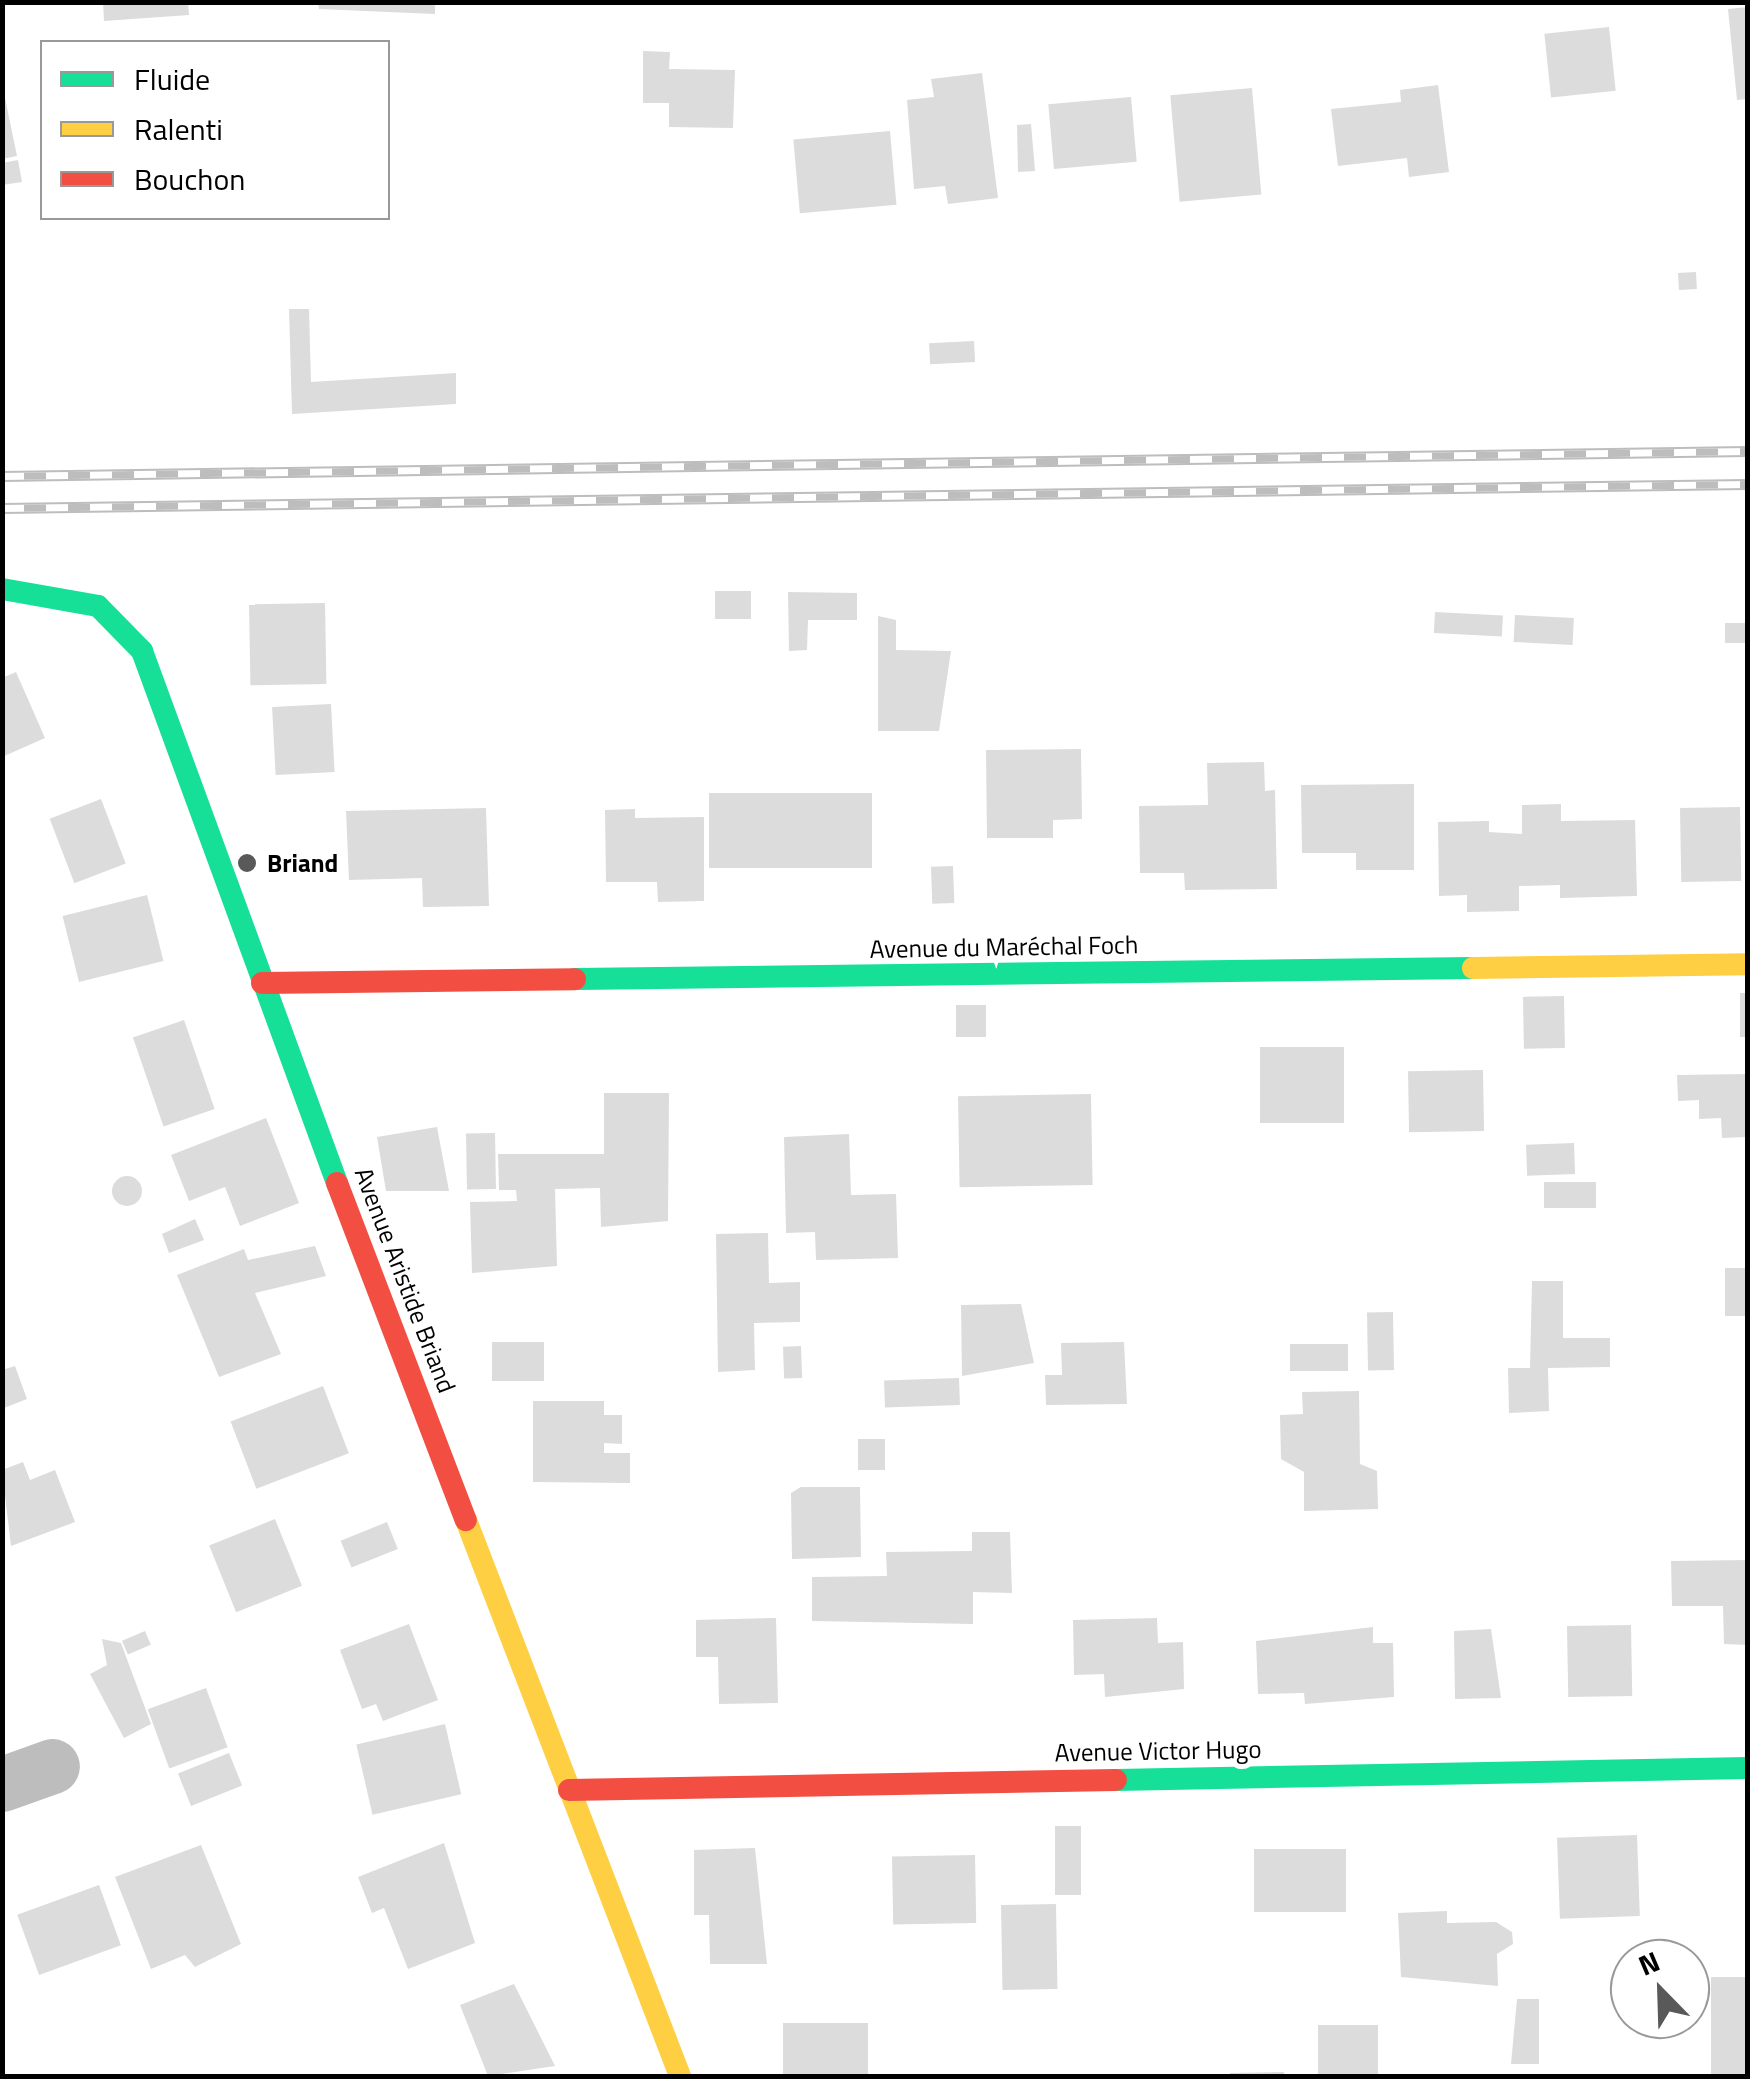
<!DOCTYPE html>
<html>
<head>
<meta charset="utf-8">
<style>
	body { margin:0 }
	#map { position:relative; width:1750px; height:2079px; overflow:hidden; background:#fff; font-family:"Titillium Web",sans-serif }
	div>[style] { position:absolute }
	.building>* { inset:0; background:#dcdcdc; transform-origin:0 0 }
	.round { border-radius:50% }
	.street>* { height:55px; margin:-27.5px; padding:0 27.5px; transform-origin:27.5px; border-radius:27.5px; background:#bdbdbd }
	.fast>* { height:22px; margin:-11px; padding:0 11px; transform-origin:11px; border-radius:11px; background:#16e098 }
	.slow>* { height:22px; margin:-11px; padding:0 11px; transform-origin:11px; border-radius:11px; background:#ffcf43 }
	.jam>* { height:22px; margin:-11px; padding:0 11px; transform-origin:11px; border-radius:11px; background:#f24e42 }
	.rail>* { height:11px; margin-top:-5.5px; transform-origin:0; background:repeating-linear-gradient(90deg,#fff 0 22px,#bdbdbd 0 44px); box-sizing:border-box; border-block:2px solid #bdbdbd }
	.dots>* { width:28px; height:28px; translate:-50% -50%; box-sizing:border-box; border:5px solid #fff; border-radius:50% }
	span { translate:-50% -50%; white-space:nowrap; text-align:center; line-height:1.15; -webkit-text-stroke:10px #fff; paint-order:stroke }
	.poi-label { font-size:25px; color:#000; font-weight:700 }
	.left { translate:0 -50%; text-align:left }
	.street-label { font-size:25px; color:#000 }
	.frame { position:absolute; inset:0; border:5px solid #000; pointer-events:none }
	.legend { position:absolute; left:40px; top:40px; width:350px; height:180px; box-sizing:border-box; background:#fff; border:2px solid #999; margin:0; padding:12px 18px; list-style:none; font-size:30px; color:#000 }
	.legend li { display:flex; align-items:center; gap:20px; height:50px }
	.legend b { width:50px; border:2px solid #999 }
	.north { position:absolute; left:1610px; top:1939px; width:100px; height:100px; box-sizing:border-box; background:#fff; border:2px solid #999; border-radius:50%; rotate:337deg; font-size:28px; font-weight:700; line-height:40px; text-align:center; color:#000 }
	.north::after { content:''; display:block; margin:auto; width:35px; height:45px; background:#595959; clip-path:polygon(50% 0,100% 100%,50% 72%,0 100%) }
</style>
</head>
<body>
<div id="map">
	<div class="building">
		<i style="clip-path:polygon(103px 2px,188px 2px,189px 15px,104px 21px)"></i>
		<i style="clip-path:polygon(318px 2px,435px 2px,435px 14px,319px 9px)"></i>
		<i style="clip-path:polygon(1748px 7px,1748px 99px,1737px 100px,1728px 9px)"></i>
		<i style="left:1609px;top:27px;width:64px;height:65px;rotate:84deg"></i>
		<i style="clip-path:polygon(643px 51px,670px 52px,669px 69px,735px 70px,733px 128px,669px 127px,669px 103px,643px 103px)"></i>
		<i style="clip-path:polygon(982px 73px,998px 198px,948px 204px,945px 186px,914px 189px,907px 100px,934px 97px,931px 79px)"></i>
		<i style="clip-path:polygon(2px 83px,17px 156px,2px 159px)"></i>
		<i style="clip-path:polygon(1438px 85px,1449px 172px,1409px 177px,1407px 158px,1338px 166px,1331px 109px,1401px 102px,1400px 90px)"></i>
		<i style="left:1252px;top:88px;width:107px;height:82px;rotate:85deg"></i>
		<i style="left:1131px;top:97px;width:65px;height:83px;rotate:85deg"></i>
		<i style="clip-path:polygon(1031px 124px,1035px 171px,1018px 172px,1017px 125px)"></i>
		<i style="left:890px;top:131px;width:74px;height:97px;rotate:85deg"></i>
		<i style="clip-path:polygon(18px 160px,22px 182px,2px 185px,2px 163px)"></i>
		<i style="left:1696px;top:272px;width:17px;height:18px;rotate:87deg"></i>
		<i style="clip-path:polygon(289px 309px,309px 309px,311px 382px,456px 373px,456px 404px,292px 414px)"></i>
		<i style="left:974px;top:341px;width:21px;height:45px;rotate:87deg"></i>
		<i style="left:715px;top:591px;width:36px;height:28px"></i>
		<i style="clip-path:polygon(788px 592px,857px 593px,857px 620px,808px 620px,807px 650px,789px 651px)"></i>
		<i style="left:325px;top:603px;width:81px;height:76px;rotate:89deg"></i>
		<i style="left:1435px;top:612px;width:68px;height:21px;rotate:3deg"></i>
		<i style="left:1515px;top:615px;width:59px;height:27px;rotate:3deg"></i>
		<i style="clip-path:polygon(878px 616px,896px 620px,896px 650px,951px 651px,939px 731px,878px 731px)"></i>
		<i style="left:1725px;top:623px;width:23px;height:20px"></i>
		<i style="clip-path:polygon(16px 672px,45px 738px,2px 757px,2px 678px)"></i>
		<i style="left:331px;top:704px;width:68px;height:59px;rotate:87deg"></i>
		<i style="clip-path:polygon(1081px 749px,1082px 819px,1053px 820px,1053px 838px,987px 838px,986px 750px)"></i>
		<i style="clip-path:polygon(1264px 762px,1265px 791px,1275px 790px,1277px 889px,1185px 890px,1184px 873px,1140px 873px,1139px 806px,1208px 805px,1207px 763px)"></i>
		<i style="clip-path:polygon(1414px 784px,1414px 870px,1356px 870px,1356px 853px,1302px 853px,1301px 785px)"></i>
		<i style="left:872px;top:793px;width:75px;height:163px;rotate:90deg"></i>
		<i style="left:101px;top:799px;width:69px;height:55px;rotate:69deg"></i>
		<i style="clip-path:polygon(1561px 804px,1561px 821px,1635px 820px,1637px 896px,1560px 898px,1560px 885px,1519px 886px,1519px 911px,1467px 912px,1467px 895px,1439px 896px,1438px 822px,1489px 821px,1489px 832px,1522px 834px,1522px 805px)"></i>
		<i style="left:1740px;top:807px;width:74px;height:60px;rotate:89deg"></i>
		<i style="clip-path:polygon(486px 808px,489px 906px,423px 907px,422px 878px,349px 880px,346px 811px)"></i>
		<i style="clip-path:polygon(635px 809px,635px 818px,704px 817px,704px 901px,658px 902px,657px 882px,606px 882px,605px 810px)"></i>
		<i style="left:953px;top:866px;width:37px;height:22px;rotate:88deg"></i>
		<i style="left:147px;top:895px;width:68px;height:87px;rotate:76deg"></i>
		<i style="left:1740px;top:993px;width:8px;height:44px"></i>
		<i style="left:1564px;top:996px;width:52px;height:41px;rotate:89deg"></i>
		<i style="left:956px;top:1005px;width:30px;height:32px"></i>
		<i style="left:184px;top:1020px;width:94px;height:54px;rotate:71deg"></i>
		<i style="left:1344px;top:1047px;width:76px;height:84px;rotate:90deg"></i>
		<i style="left:1483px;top:1070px;width:61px;height:75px;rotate:89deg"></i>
		<i style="clip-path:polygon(1748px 1074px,1746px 1137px,1722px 1138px,1721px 1118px,1699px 1119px,1699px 1100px,1678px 1101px,1677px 1075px)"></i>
		<i style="clip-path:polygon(604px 1093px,669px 1093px,668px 1221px,601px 1227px,600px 1188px,555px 1189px,557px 1266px,472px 1273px,470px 1202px,517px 1201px,516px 1190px,499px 1190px,498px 1154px,604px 1154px)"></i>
		<i style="left:1091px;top:1094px;width:91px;height:133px;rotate:89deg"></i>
		<i style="clip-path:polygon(266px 1118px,299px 1203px,240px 1226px,225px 1187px,189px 1201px,171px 1155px)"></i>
		<i style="clip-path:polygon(437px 1127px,449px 1191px,386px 1191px,377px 1137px)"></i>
		<i style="left:495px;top:1133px;width:56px;height:29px;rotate:89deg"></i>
		<i style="clip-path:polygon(849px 1134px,851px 1195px,896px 1194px,898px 1258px,816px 1260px,815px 1232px,786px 1233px,784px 1137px)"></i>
		<i style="left:1574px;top:1143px;width:31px;height:48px;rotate:88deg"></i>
		<i class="round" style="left:112px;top:1176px;width:30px;height:30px"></i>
		<i style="left:1596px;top:1182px;width:26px;height:52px;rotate:90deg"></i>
		<i style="clip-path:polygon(195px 1219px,204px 1240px,169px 1253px,162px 1234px)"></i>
		<i style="clip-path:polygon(768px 1233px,769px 1283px,800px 1282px,800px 1322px,754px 1323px,755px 1370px,718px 1372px,716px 1234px)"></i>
		<i style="clip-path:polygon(315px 1246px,326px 1276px,255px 1293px,281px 1354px,219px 1377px,177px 1275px,244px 1249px,248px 1260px)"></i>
		<i style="left:1725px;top:1268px;width:23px;height:48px"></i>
		<i style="clip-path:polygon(1532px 1281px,1563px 1281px,1563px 1338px,1610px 1338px,1610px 1367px,1548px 1368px,1549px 1411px,1509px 1413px,1508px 1368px,1530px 1368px)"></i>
		<i style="clip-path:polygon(1021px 1304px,1034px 1363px,962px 1376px,961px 1305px)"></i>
		<i style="left:1393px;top:1312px;width:58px;height:26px;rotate:89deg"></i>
		<i style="left:492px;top:1342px;width:52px;height:39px"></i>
		<i style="clip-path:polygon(1124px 1342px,1127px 1404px,1046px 1405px,1045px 1375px,1062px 1375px,1061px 1343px)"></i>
		<i style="left:1348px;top:1344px;width:27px;height:58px;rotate:90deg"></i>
		<i style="left:801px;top:1346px;width:32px;height:18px;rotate:88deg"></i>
		<i style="clip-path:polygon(15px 1366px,27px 1399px,4px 1408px,2px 1370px)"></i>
		<i style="left:959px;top:1378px;width:27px;height:75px;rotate:88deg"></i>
		<i style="left:323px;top:1386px;width:72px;height:99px;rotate:69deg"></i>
		<i style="clip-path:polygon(1359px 1391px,1360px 1464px,1377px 1471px,1378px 1509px,1304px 1511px,1304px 1472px,1281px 1459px,1280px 1415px,1303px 1414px,1302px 1392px)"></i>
		<i style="clip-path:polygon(533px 1401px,604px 1401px,604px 1415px,622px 1415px,622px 1444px,604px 1443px,604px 1453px,630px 1453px,630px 1483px,533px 1482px)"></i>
		<i style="left:885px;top:1439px;width:31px;height:27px;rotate:90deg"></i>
		<i style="clip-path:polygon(23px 1462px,30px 1480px,55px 1470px,75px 1522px,11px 1546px,2px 1470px)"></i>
		<i style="clip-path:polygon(801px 1487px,860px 1487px,861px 1557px,792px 1559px,791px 1493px)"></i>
		<i style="left:275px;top:1519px;width:72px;height:71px;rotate:68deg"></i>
		<i style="left:387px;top:1522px;width:29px;height:50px;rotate:68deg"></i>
		<i style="clip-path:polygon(972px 1532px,1010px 1532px,1012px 1593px,973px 1592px,973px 1624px,812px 1621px,812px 1577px,887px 1576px,886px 1552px,972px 1551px)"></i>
		<i style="clip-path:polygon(1747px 1560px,1748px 1645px,1724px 1644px,1723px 1606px,1672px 1606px,1671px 1561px)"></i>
		<i style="clip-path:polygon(776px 1618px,778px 1703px,719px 1704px,718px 1657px,696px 1657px,696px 1620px)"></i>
		<i style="clip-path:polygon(1157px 1618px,1158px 1643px,1183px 1642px,1184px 1689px,1105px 1697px,1104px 1674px,1074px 1675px,1073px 1620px)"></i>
		<i style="clip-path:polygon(409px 1624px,438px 1700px,383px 1721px,376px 1704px,362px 1709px,340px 1650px)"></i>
		<i style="left:1631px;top:1625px;width:71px;height:64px;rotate:89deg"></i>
		<i style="clip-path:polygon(1373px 1627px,1373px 1643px,1393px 1643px,1394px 1697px,1305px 1704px,1304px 1693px,1258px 1694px,1256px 1641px)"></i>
		<i style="clip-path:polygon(1491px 1629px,1501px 1698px,1455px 1699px,1454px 1631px)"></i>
		<i style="left:145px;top:1631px;width:15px;height:25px;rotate:67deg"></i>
		<i style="clip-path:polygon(102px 1639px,121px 1643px,151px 1724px,124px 1738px,90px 1674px,107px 1665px)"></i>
		<i style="left:206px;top:1688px;width:63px;height:62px;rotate:70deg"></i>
		<i style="left:445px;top:1724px;width:72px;height:91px;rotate:77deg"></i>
		<i style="left:229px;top:1753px;width:35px;height:55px;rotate:68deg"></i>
		<i style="left:1055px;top:1826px;width:26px;height:69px"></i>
		<i style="left:1637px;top:1835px;width:81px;height:80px;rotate:88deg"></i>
		<i style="clip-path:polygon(444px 1843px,475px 1943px,408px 1969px,384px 1908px,372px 1913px,358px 1877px)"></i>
		<i style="clip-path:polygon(201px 1845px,241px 1944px,195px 1967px,185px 1955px,151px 1969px,115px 1877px)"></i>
		<i style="clip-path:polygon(755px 1848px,767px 1964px,710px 1964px,709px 1915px,694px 1915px,694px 1850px)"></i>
		<i style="left:1346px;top:1849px;width:63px;height:92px;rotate:90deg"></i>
		<i style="left:975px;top:1855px;width:68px;height:83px;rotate:89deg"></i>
		<i style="left:99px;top:1885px;width:64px;height:87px;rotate:70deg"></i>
		<i style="left:1056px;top:1904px;width:85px;height:55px;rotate:89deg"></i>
		<i style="clip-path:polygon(1447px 1911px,1447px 1923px,1496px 1922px,1512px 1932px,1513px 1944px,1497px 1954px,1498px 1986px,1401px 1977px,1398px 1913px)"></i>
		<i style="left:1711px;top:1977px;width:37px;height:99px"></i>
		<i style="clip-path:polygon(514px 1984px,555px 2066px,488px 2076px,460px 2005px)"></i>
		<i style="clip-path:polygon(1517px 1999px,1539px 1999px,1539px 2064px,1511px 2064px)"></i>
		<i style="left:783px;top:2023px;width:85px;height:53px"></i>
		<i style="left:1318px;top:2025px;width:60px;height:51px"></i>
		<i style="clip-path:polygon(1284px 2072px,1284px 2076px,1230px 2076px,1230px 2073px)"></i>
	</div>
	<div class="street">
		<i style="left:2px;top:1784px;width:53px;rotate:-19.8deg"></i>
	</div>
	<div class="fast">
		<i style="left:2px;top:589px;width:97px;rotate:10deg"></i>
		<i style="left:98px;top:606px;width:63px;rotate:45.6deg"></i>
		<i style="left:142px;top:651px;width:567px;rotate:69.87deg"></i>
		<i style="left:575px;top:979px;width:898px;rotate:-0.7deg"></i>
		<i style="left:1116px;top:1780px;width:632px;rotate:-1.09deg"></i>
	</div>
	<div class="slow">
		<i style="left:1473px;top:968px;width:275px;rotate:-0.8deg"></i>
		<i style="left:466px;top:1520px;width:596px;rotate:68.95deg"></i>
	</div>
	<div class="jam">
		<i style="left:262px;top:983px;width:313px;rotate:-0.7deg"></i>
		<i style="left:337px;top:1183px;width:361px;rotate:69.1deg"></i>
		<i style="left:569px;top:1790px;width:547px;rotate:-1.05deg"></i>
	</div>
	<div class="rail">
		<i style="left:2px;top:476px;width:1746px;rotate:-0.82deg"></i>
		<i style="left:2px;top:508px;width:1746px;rotate:-0.79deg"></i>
	</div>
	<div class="dots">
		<i style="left:247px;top:863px;background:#595959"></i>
	</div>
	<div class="poi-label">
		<span class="left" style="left:267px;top:863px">Briand</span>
	</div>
	<div class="street-label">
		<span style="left:1004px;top:947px;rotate:-1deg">Avenue du Maréchal Foch</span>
		<span style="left:405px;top:1280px;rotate:69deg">Avenue Aristide Briand</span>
		<span style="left:1158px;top:1751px;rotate:-1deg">Avenue Victor Hugo</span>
	</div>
	<div class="frame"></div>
	<ul class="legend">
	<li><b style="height:12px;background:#16e098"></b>Fluide</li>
	<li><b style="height:12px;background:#ffcf43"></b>Ralenti</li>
	<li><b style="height:12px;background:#f24e42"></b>Bouchon</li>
	</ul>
	<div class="north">N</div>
</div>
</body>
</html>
